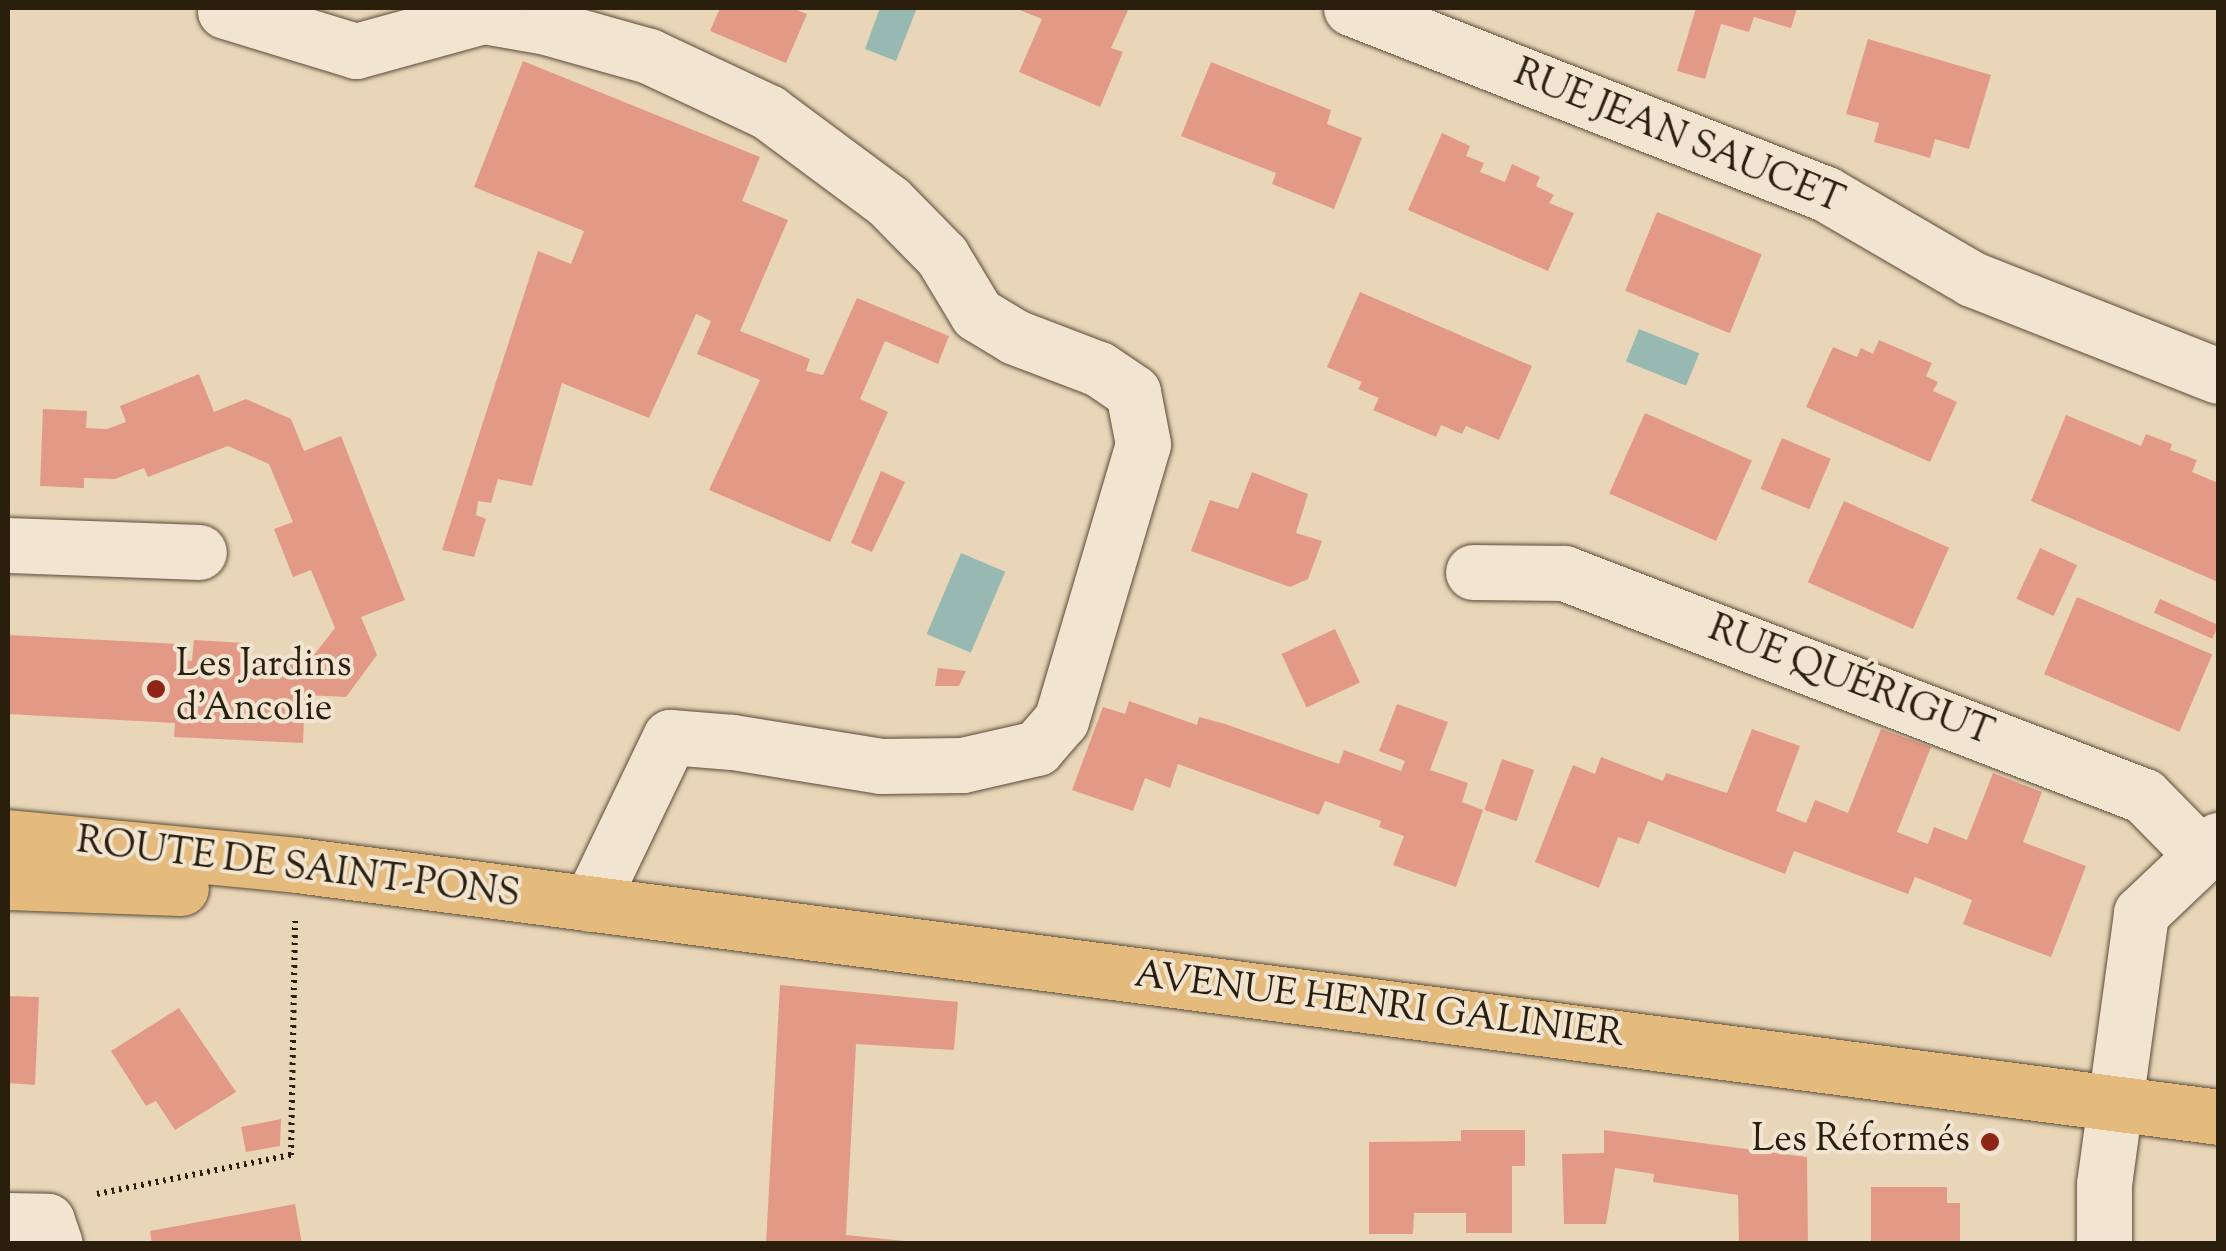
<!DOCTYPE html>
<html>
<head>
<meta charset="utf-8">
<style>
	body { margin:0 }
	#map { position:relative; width:2226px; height:1251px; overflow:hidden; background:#e9d6b8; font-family:"Sorts Mill Goudy",serif }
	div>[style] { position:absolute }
	.water>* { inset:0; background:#97b9b1; transform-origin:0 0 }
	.building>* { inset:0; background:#e29a86; transform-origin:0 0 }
	.path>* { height:6px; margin-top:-3px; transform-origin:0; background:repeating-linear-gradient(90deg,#2a1e0d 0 2.5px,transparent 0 7.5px) }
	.roads { filter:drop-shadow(0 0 2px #5a4c38) drop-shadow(0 0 2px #5a4c38) }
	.minor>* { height:55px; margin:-27.5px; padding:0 27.5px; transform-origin:27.5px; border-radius:27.5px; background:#f1e4d1 }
	.major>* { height:55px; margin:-27.5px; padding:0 27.5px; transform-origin:27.5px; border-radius:27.5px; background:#e4bb7c }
	.dots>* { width:28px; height:28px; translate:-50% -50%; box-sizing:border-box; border:5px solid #f1e4d1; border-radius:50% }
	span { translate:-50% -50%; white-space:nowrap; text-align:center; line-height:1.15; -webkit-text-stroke:8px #f1e4d1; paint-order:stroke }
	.street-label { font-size:38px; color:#2a1e0d }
	.poi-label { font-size:38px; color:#2a1e0d }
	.left { translate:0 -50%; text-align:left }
	.right { translate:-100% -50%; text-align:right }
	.frame { position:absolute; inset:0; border:10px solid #2a1e0d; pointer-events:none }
</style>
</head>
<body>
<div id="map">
	<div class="water">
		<i style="clip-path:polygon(880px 8px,917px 8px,896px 61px,865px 49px)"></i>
		<i style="left:1639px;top:329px;width:65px;height:35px;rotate:22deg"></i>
		<i style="left:961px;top:553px;width:48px;height:88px;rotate:23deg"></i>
	</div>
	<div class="building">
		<i style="clip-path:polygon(720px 8px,792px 8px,807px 14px,786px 63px,710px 31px)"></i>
		<i style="clip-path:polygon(1015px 8px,1129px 8px,1111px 48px,1123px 52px,1100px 107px,1019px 72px,1042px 19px)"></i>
		<i style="clip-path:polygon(1696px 8px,1797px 8px,1791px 28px,1754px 17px,1749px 32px,1721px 24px,1705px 79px,1677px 71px)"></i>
		<i style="clip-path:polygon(1868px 39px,1991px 75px,1969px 149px,1935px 139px,1930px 158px,1903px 150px,1874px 142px,1879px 123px,1846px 114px)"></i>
		<i style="clip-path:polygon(523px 61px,760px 157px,742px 201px,788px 220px,740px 331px,810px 359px,806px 371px,823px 375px,857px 298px,949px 336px,938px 364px,885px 341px,860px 399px,888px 412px,830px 542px,709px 490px,760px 380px,697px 354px,711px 321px,696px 314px,649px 418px,562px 383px,532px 486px,498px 479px,491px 503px,478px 501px,476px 515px,486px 519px,474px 557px,442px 550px,538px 251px,571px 264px,584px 231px,474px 187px)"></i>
		<i style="clip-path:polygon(1211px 62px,1331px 110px,1327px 124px,1362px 138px,1334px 209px,1272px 184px,1276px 173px,1181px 136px)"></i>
		<i style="clip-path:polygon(1442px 133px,1470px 146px,1466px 156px,1484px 163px,1480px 172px,1505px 182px,1512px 164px,1540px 177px,1536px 186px,1554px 195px,1549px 203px,1574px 213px,1548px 271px,1408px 210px)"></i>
		<i style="left:1657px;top:212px;width:113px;height:85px;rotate:22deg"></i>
		<i style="clip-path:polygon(1360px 292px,1532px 366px,1499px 440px,1466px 426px,1462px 434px,1441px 425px,1436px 437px,1373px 410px,1379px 398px,1358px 389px,1362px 382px,1327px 367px)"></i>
		<i style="clip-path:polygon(1879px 340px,1932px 363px,1926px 376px,1938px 382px,1933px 391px,1957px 402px,1930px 462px,1806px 407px,1833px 347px,1857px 357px,1861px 348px,1873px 354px)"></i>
		<i style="clip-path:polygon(199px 374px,214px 412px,246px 399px,291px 419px,304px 451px,341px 436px,405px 600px,361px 617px,377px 655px,346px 697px,305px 695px,303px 743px,174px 737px,175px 723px,8px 714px,8px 635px,179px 644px,178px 660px,192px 661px,194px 640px,245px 643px,245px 663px,306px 665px,335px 628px,311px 570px,293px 577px,274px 529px,293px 522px,269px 464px,228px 446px,148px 477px,144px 468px,115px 479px,84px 478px,84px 488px,40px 486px,43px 409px,87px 411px,86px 428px,107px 429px,126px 422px,120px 406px)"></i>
		<i style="left:1645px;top:413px;width:117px;height:88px;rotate:24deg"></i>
		<i style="clip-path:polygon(2066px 415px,2141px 446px,2146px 434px,2172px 444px,2170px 450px,2197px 460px,2192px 472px,2218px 483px,2218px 582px,2031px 501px)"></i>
		<i style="left:1782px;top:438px;width:53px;height:55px;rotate:23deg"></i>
		<i style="clip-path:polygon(881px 471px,905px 482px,872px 552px,851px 543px)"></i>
		<i style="clip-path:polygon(1252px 472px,1308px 494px,1296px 533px,1322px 541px,1308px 579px,1290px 587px,1191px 551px,1210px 500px,1238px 509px)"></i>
		<i style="left:1844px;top:501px;width:115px;height:89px;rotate:24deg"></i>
		<i style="left:2040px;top:548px;width:41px;height:56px;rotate:25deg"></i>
		<i style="left:2077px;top:597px;width:147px;height:84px;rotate:23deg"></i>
		<i style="left:2160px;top:599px;width:64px;height:15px;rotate:24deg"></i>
		<i style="left:1335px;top:629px;width:59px;height:59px;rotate:65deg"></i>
		<i style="clip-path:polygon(938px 668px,966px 671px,959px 686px,935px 686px)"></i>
		<i style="clip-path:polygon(1129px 701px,1197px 725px,1199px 717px,1225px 724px,1339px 764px,1344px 750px,1401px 771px,1405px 761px,1379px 751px,1397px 704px,1448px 722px,1430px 770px,1468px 783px,1462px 802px,1483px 810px,1456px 887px,1393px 865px,1404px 836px,1379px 827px,1381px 821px,1325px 801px,1319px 815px,1178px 764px,1170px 788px,1145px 778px,1133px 811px,1072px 790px,1103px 707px,1125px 714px)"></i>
		<i style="clip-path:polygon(1752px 729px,1800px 746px,1776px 811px,1806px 823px,1815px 800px,1848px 813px,1881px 729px,1931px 747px,1897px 832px,1928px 844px,1934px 827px,1967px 840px,1993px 773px,2042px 792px,2023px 842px,2086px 866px,2051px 957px,1963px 924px,1972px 900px,1915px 877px,1908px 894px,1794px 851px,1785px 874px,1648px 821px,1639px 844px,1618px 837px,1599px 888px,1535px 862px,1573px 765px,1595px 774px,1601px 757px,1663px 781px,1666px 773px,1727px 793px)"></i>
		<i style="left:1502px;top:759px;width:34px;height:54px;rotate:19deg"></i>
		<i style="clip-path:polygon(780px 985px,958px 1002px,954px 1050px,856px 1044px,846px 1235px,934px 1244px,766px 1244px)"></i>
		<i style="clip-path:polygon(8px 996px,39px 997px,35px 1085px,8px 1083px)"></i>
		<i style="clip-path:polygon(179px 1008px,236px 1092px,175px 1130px,156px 1101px,146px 1106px,111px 1051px)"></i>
		<i style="clip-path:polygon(281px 1119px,280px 1146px,246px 1152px,241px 1127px)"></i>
		<i style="clip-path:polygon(1461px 1130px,1525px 1130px,1525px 1166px,1512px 1166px,1512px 1233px,1466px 1233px,1466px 1213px,1414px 1213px,1413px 1234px,1369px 1234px,1369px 1142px,1461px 1141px)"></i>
		<i style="clip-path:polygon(1604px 1130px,1807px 1157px,1808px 1244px,1739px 1244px,1738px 1195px,1653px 1182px,1654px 1174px,1615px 1168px,1606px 1224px,1564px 1224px,1562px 1154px,1604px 1153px)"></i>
		<i style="clip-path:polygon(1871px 1187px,1947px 1187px,1947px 1203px,1960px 1203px,1960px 1244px,1871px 1244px)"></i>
		<i style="clip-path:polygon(295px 1204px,302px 1244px,152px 1244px,150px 1231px)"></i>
	</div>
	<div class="path">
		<i style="left:97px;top:1194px;width:198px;rotate:-11.4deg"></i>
		<i style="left:291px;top:1155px;width:234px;rotate:-89deg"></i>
	</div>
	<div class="roads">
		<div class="minor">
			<i style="left:1351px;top:8px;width:510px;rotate:21.38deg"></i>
			<i style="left:1826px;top:194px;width:169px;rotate:30.2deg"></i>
			<i style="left:1972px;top:279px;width:264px;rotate:21.5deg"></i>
			<i style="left:225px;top:11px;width:137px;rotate:17deg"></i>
			<i style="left:356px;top:51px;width:132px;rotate:-15.4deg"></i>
			<i style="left:483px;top:16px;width:64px;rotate:9.9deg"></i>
			<i style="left:546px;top:27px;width:107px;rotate:15.7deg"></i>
			<i style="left:649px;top:56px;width:132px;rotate:25.2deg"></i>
			<i style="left:768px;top:112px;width:151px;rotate:36.6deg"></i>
			<i style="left:889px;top:202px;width:76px;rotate:45.5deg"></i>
			<i style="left:942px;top:256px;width:68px;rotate:58.9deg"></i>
			<i style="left:977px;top:314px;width:44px;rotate:31.2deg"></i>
			<i style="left:1015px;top:337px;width:90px;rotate:20.9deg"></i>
			<i style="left:1099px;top:369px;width:41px;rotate:34.1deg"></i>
			<i style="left:1133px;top:392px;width:53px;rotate:79.1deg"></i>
			<i style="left:1143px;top:444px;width:288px;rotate:106.5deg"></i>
			<i style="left:1061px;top:720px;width:37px;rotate:131deg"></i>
			<i style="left:1037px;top:748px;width:77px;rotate:167.2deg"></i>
			<i style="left:962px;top:765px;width:81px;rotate:179.3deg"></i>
			<i style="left:881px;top:766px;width:151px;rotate:-170.8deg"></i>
			<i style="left:732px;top:742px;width:62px;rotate:-175.4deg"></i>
			<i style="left:670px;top:737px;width:185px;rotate:115.6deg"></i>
			<i style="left:8px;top:545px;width:191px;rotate:2.1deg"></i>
			<i style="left:1473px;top:572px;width:91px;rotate:0.6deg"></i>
			<i style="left:1564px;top:573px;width:621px;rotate:21.03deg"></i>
			<i style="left:2144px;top:796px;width:83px;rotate:45.5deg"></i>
			<i style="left:8px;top:1220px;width:39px;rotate:1deg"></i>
			<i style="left:47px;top:1221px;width:24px;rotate:71deg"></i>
			<i style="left:2104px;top:1244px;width:60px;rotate:-90deg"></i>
			<i style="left:2104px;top:1184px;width:274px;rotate:-82.2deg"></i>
			<i style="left:2141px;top:913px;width:106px;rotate:-43.5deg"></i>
		</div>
		<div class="major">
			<i style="left:8px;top:837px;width:290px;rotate:5.5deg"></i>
			<i style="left:297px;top:865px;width:1937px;rotate:7.47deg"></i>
			<i style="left:8px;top:882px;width:173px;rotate:2deg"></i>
		</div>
	</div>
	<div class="dots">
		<i style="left:156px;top:689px;background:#8f2418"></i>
		<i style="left:1990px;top:1142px;background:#8f2418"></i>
	</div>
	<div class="street-label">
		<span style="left:1678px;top:139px;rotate:22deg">RUE JEAN SAUCET</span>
		<span style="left:1850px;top:683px;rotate:21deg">RUE QUÉRIGUT</span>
		<span style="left:298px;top:870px;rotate:7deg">ROUTE DE SAINT-PONS</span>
		<span style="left:1379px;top:1007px;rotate:7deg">AVENUE HENRI GALINIER</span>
	</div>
	<div class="poi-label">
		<span class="left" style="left:176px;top:689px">Les Jardins<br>d'Ancolie</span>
		<span class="right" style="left:1970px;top:1142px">Les Réformés</span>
	</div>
	<div class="frame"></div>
</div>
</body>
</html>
